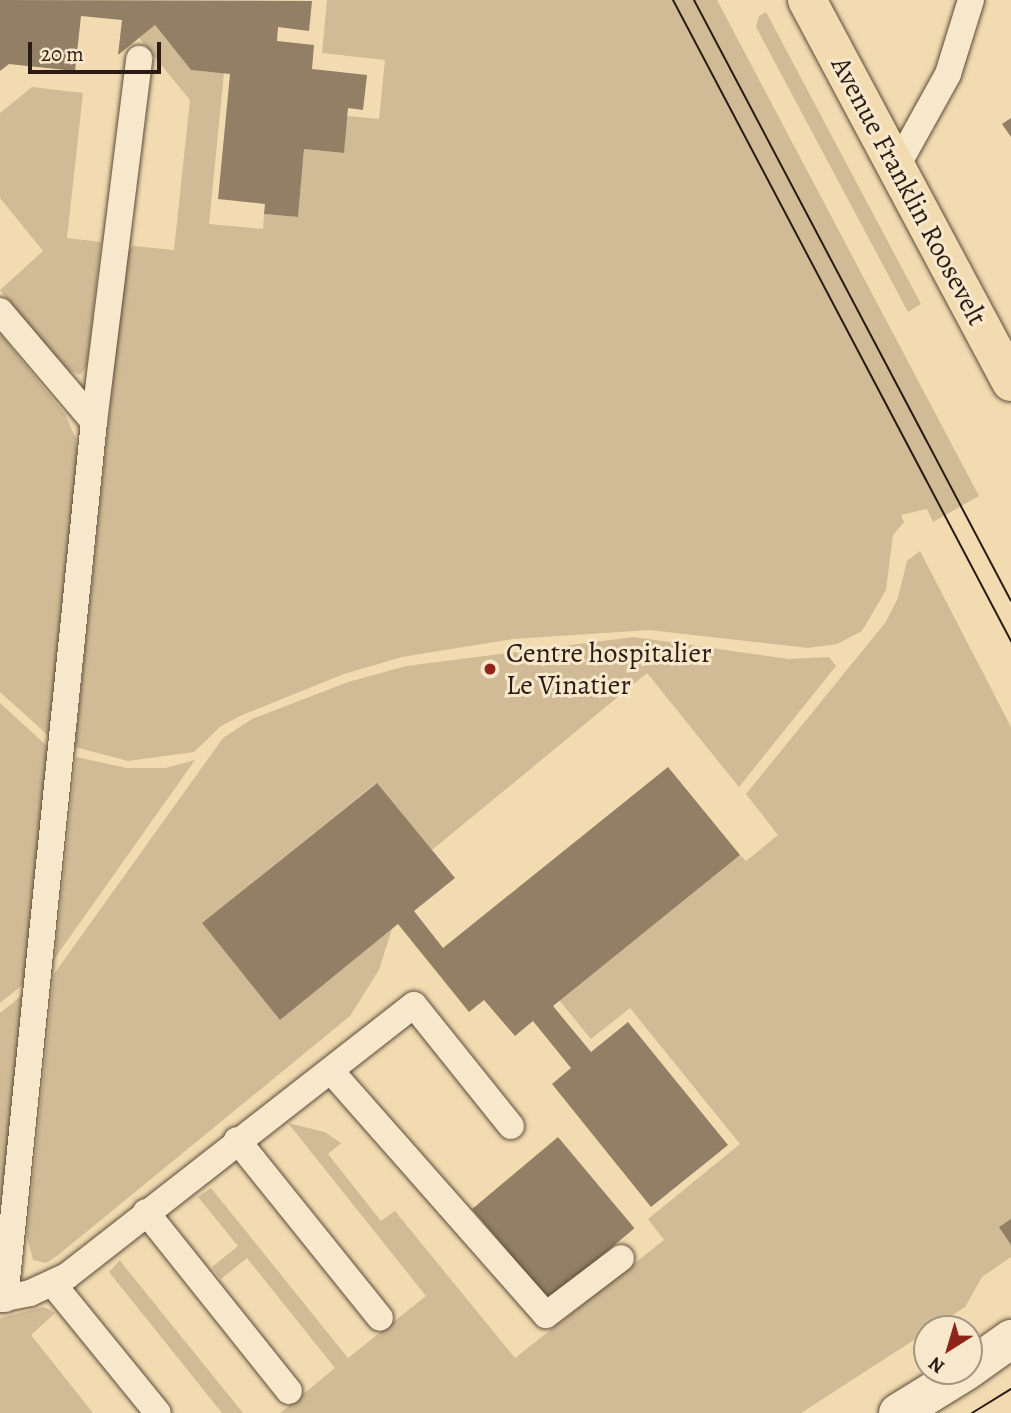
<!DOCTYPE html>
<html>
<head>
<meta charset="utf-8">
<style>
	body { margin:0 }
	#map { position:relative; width:1011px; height:1413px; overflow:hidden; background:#f2dbb1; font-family:Alegreya,serif }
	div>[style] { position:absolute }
	.green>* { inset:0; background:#d0bb96 }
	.building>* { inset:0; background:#927f65; transform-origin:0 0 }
	.roads { filter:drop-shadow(0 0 2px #5c4c3a) drop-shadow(0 0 2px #5c4c3a) }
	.service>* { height:26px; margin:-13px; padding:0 13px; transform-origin:13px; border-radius:13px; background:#f7e8cc }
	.secondary>* { height:38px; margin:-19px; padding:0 19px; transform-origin:19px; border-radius:19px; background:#f7e8cc }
	.primary>* { height:38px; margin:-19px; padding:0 19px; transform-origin:19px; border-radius:19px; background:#f2dbb1 }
	.tram>* { height:2px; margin:-1px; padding:0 1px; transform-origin:1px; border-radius:1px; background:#2a1c12 }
	.dots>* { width:19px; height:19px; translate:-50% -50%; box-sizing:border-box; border:4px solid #f7e8cc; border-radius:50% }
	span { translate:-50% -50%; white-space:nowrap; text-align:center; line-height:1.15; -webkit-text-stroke:6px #f7e8cc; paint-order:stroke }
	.street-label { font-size:28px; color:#2a1c12 }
	.poi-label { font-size:28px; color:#2a1c12 }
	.left { translate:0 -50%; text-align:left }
	.north { position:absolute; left:913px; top:1315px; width:70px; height:70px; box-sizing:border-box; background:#f7e8cc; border:2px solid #a59682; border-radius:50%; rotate:217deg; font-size:19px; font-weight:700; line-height:28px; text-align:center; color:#2a1c12 }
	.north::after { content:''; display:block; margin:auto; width:24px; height:32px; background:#8f2418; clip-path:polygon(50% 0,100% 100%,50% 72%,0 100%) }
	.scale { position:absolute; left:28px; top:42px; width:133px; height:32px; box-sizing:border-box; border:4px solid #2a1c12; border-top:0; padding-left:9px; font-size:21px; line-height:24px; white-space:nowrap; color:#2a1c12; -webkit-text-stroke:5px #f7e8cc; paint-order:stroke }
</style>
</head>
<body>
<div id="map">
	<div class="green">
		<i style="clip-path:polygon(327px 0,717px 0,979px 496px,933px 522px,927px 509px,901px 515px,904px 522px,893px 535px,886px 590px,862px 631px,837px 644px,808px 648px,649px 630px,513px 639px,402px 657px,344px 674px,240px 716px,221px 726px,194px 752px,128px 761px,75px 747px,126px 253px,133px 246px,174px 250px,190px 100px,139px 38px,155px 25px,191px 70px,224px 73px,209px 224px,263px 229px,264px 214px,298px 217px,304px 149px,343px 153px,347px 116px,379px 119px,385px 60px,322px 53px)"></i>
		<i style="clip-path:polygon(766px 12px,921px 304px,908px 312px,756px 27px,759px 16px)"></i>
		<i style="clip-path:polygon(32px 87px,83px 93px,67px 238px,101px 242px,87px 366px,80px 375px,58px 366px,0 290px,43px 251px,0 198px,0 113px)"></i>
		<i style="clip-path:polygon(0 334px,65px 414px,76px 439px,78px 466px,50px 737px,0 692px)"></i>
		<i style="clip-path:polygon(920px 551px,1011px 727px,1011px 1257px,982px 1277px,965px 1307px,801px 1413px,280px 1413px,335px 1368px,247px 1258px,221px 1279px,212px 1267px,238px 1246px,198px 1197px,211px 1188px,348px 1358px,426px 1296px,288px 1123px,325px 1132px,341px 1143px,328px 1154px,381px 1221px,395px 1211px,515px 1358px,664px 1240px,648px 1219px,740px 1144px,630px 1008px,591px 1039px,559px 1000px,740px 855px,746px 861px,778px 835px,746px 794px,885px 623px,898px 598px,907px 561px)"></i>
		<i style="clip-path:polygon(634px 637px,789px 659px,829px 657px,836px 666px,739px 787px,647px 673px,432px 850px,376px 783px,202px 923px,280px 1019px,392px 929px,379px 970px,350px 1016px,57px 1256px,46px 1263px,33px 1260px,27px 1237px,54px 974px,223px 738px,252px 719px,348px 682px,406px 666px)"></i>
		<i style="clip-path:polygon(0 703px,48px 747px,25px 983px,0 1003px)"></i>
		<i style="clip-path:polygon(76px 757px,127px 768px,166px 768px,195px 760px,55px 958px)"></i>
		<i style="clip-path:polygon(25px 993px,0 1234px,0 1013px)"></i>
		<i style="clip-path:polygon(120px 1260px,121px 1262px,243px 1413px,222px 1413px,109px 1272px)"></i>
		<i style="clip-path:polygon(44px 1307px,55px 1313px,31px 1335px,93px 1413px,0 1413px,0 1318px)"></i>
	</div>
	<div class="building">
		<i style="clip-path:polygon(0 0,312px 1px,309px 31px,278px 27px,277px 41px,314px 45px,312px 69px,367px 75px,363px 110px,348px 108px,344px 153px,304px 149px,298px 217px,264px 214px,265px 204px,218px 199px,230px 74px,191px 70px,155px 25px,118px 55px,122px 20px,81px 16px,75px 71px,9px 64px,0 71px)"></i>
		<i style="clip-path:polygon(1011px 118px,1011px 137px,1002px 124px)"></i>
		<i style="clip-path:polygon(668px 767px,740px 855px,553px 1006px,591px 1052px,628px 1022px,728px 1145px,651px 1207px,552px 1084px,571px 1068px,533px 1021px,515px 1036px,484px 1000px,469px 1012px,398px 924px,280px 1020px,202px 923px,377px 783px,455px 878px,414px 911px,443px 948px)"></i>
		<i style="left:558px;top:1137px;width:119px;height:112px;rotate:50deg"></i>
		<i style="clip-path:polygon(1011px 1219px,1011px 1245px,999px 1227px)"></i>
	</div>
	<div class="roads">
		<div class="service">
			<i style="left:896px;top:168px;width:107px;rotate:-61deg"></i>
			<i style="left:948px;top:74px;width:77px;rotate:-72.7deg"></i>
			<i style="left:0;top:311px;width:145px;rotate:49.7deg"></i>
			<i style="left:331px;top:1071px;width:325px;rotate:48.6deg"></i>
			<i style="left:546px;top:1315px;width:94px;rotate:-37.2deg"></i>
			<i style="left:237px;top:1140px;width:228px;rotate:51.2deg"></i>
			<i style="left:146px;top:1212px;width:229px;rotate:51.4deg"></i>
			<i style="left:53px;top:1284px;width:166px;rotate:50.9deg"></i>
			<i style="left:0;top:1299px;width:31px;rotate:-11deg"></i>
			<i style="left:30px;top:1293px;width:41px;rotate:-24.7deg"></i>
			<i style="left:67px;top:1276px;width:440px;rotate:-38deg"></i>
			<i style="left:414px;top:1005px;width:155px;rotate:51.3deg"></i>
			<i style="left:5px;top:1299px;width:882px;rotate:-84.21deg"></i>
			<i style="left:94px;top:422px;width:366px;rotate:-82.9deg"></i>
		</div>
		<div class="secondary">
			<i style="left:969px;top:1369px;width:52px;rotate:-35.5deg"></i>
			<i style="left:898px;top:1413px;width:80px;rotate:-31.7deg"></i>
		</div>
		<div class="primary">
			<i style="left:807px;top:0;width:433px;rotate:61.9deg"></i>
		</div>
	</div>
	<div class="tram">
		<i style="left:673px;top:0;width:725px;rotate:62.2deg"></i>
		<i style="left:694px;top:0;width:679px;rotate:62.19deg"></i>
		<i style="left:972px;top:1413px;width:46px;rotate:-31.6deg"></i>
	</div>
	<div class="dots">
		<i style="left:490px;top:669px;background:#8f2418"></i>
	</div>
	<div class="street-label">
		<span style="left:909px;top:191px;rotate:62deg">Avenue Franklin Roosevelt</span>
	</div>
	<div class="poi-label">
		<span class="left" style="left:506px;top:669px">Centre hospitalier<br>Le Vinatier</span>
	</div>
	<div class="north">N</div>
	<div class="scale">20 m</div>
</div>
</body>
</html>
